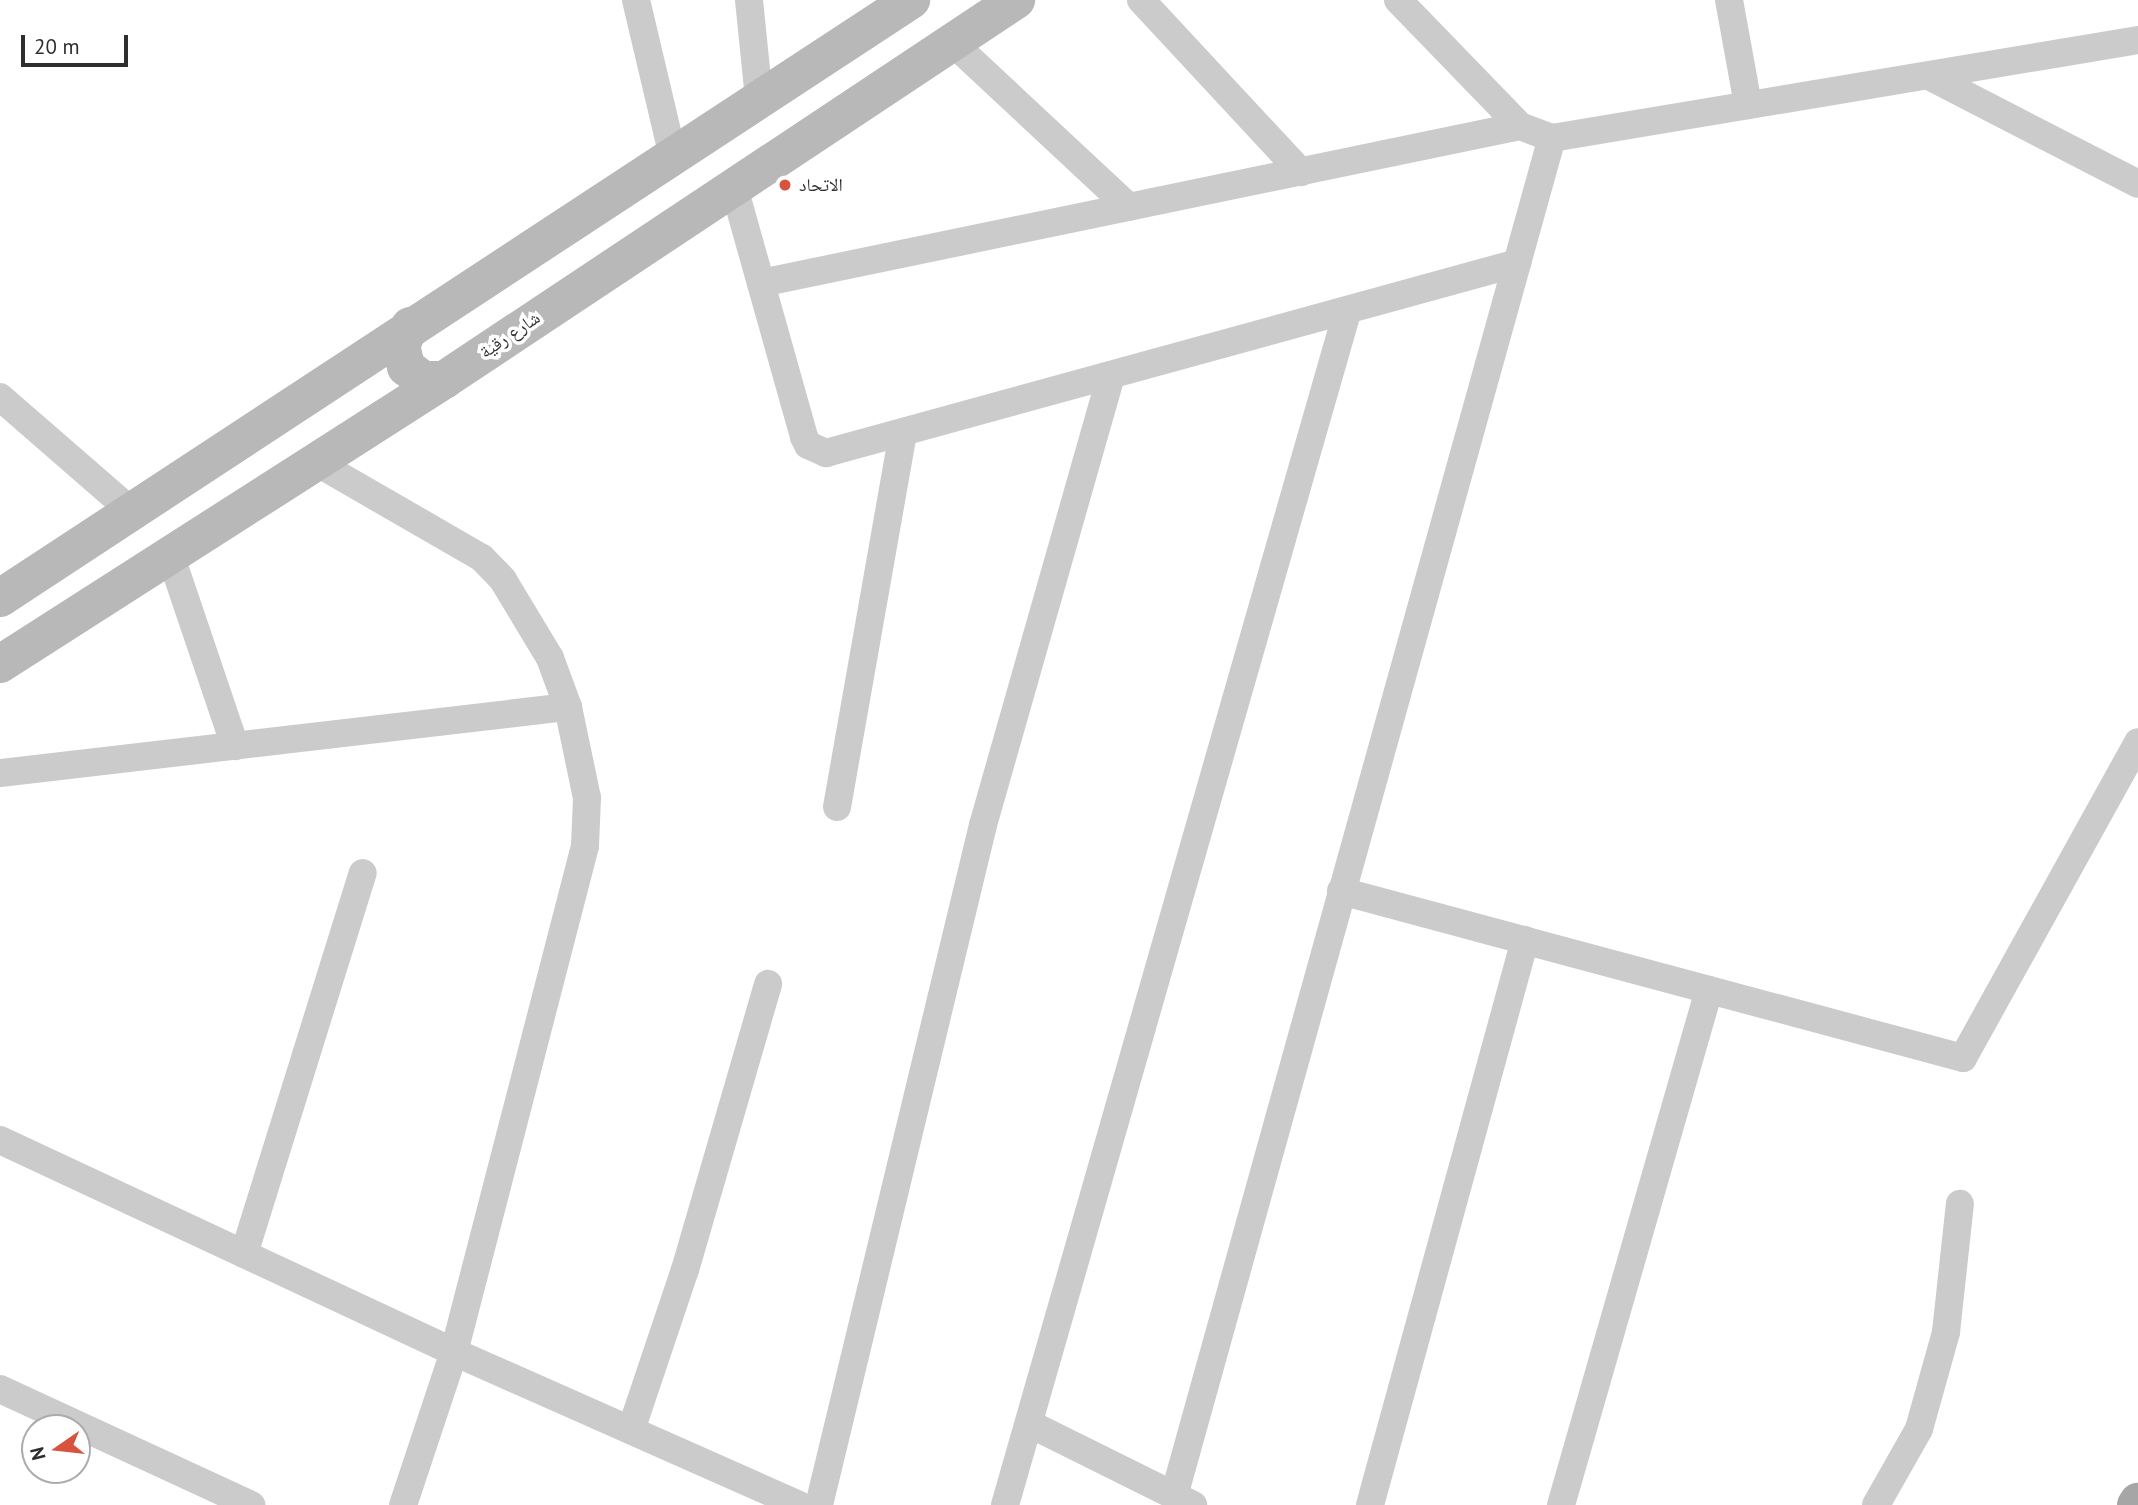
<!DOCTYPE html>
<html>
<head>
<meta charset="utf-8">
<style>
	body { margin:0 }
	#map { position:relative; width:2138px; height:1505px; overflow:hidden; background:#fff; font-family:"PT Sans","Noto Naskh Arabic",sans-serif }
	div>[style] { position:absolute }
	.street>* { height:28px; margin:-14px; padding:0 14px; transform-origin:14px; border-radius:14px; background:#cbcbcb }
	.secondary>* { height:38px; margin:-19px; padding:0 19px; transform-origin:19px; border-radius:19px; background:#b8b8b8 }
	.primary>* { height:38px; margin:-19px; padding:0 19px; transform-origin:19px; border-radius:19px; background:#a6a6a6 }
	.dots>* { width:19px; height:19px; translate:-50% -50%; box-sizing:border-box; border:4px solid #fff; border-radius:50% }
	span { translate:-50% -50%; white-space:nowrap; text-align:center; line-height:1.15; -webkit-text-stroke:7px #fff; paint-order:stroke }
	.poi-label { font-size:18px; color:#2e2e2e }
	.left { translate:0 -50%; text-align:left }
	.street-label { font-size:18px; color:#2e2e2e }
	.north { position:absolute; left:21px; top:1414px; width:70px; height:70px; box-sizing:border-box; background:#fff; border:2px solid #ababab; border-radius:50%; rotate:256deg; font-size:19px; font-weight:700; line-height:28px; text-align:center; color:#2e2e2e }
	.north::after { content:''; display:block; margin:auto; width:24px; height:32px; background:#d7533d; clip-path:polygon(50% 0,100% 100%,50% 72%,0 100%) }
	.scale { position:absolute; left:21px; top:35px; width:107px; height:32px; box-sizing:border-box; border:4px solid #2e2e2e; border-top:0; padding-left:9px; font-size:21px; line-height:24px; white-space:nowrap; color:#2e2e2e; -webkit-text-stroke:5px #fff; paint-order:stroke }
</style>
</head>
<body>
<div id="map">
	<div class="street">
		<i style="left:636px;top:0;width:161px;rotate:76.7deg"></i>
		<i style="left:749px;top:0;width:100px;rotate:84.2deg"></i>
		<i style="left:1141px;top:0;width:235px;rotate:47.1deg"></i>
		<i style="left:1398px;top:0;width:175px;rotate:45.9deg"></i>
		<i style="left:1729px;top:0;width:107px;rotate:79.7deg"></i>
		<i style="left:954px;top:44px;width:239px;rotate:43deg"></i>
		<i style="left:1929px;top:76px;width:235px;rotate:27.3deg"></i>
		<i style="left:733px;top:184px;width:263px;rotate:74.3deg"></i>
		<i style="left:804px;top:437px;width:9px;rotate:63deg"></i>
		<i style="left:808px;top:445px;width:20px;rotate:24deg"></i>
		<i style="left:826px;top:453px;width:717px;rotate:-15.37deg"></i>
		<i style="left:761px;top:283px;width:775px;rotate:-11.69deg"></i>
		<i style="left:1520px;top:126px;width:34px;rotate:21deg"></i>
		<i style="left:1552px;top:138px;width:594px;rotate:-9.49deg"></i>
		<i style="left:0;top:397px;width:174px;rotate:41deg"></i>
		<i style="left:314px;top:461px;width:194px;rotate:30deg"></i>
		<i style="left:482px;top:558px;width:30px;rotate:46deg"></i>
		<i style="left:503px;top:580px;width:91px;rotate:58.9deg"></i>
		<i style="left:550px;top:658px;width:52px;rotate:69.8deg"></i>
		<i style="left:568px;top:707px;width:93px;rotate:78.2deg"></i>
		<i style="left:587px;top:798px;width:48px;rotate:92.4deg"></i>
		<i style="left:585px;top:846px;width:523px;rotate:104.51deg"></i>
		<i style="left:454px;top:1352px;width:161px;rotate:108.4deg"></i>
		<i style="left:170px;top:554px;width:203px;rotate:71.3deg"></i>
		<i style="left:0;top:773px;width:572px;rotate:-6.63deg"></i>
		<i style="left:837px;top:807px;width:380px;rotate:-80deg"></i>
		<i style="left:1341px;top:891px;width:644px;rotate:15.03deg"></i>
		<i style="left:1963px;top:1058px;width:361px;rotate:-61deg"></i>
		<i style="left:0;top:1140px;width:501px;rotate:25.03deg"></i>
		<i style="left:454px;top:1352px;width:377px;rotate:23.9deg"></i>
		<i style="left:244px;top:1254px;width:399px;rotate:-72.7deg"></i>
		<i style="left:0;top:1389px;width:277px;rotate:24.8deg"></i>
		<i style="left:1032px;top:1425px;width:180px;rotate:26.4deg"></i>
		<i style="left:631px;top:1430px;width:169px;rotate:-71.4deg"></i>
		<i style="left:685px;top:1270px;width:298px;rotate:-73.8deg"></i>
		<i style="left:1174px;top:1496px;width:1410px;rotate:-74.45deg"></i>
		<i style="left:819px;top:1505px;width:699px;rotate:-76.44deg"></i>
		<i style="left:983px;top:825px;width:467px;rotate:-74.1deg"></i>
		<i style="left:1005px;top:1505px;width:1241px;rotate:-74deg"></i>
		<i style="left:1370px;top:1505px;width:586px;rotate:-74.66deg"></i>
		<i style="left:1561px;top:1505px;width:536px;rotate:-73.97deg"></i>
		<i style="left:1876px;top:1505px;width:87px;rotate:-60.5deg"></i>
		<i style="left:1919px;top:1429px;width:101px;rotate:-74.4deg"></i>
		<i style="left:1946px;top:1332px;width:129px;rotate:-83.8deg"></i>
	</div>
	<div class="secondary">
		<i style="left:410px;top:326px;width:21px;rotate:115deg"></i>
		<i style="left:401px;top:345px;width:23px;rotate:77deg"></i>
		<i style="left:406px;top:367px;width:21px;rotate:37deg"></i>
		<i style="left:423px;top:380px;width:21px"></i>
		<i style="left:0;top:598px;width:1090px;rotate:-33.28deg"></i>
		<i style="left:0;top:664px;width:527px;rotate:-32.6deg"></i>
		<i style="left:444px;top:380px;width:687px;rotate:-33.6deg"></i>
	</div>
	<div class="primary">
		<i style="left:2136px;top:1505px;width:4px;rotate:-56deg"></i>
	</div>
	<div class="dots">
		<i style="left:785px;top:185px;background:#d7533d"></i>
	</div>
	<div class="poi-label">
		<span class="left" style="left:799px;top:185px">الاتحاد</span>
	</div>
	<div class="street-label">
		<span style="left:510px;top:335px;rotate:-34deg">شارع رقية</span>
	</div>
	<div class="north">N</div>
	<div class="scale">20 m</div>
</div>
</body>
</html>
